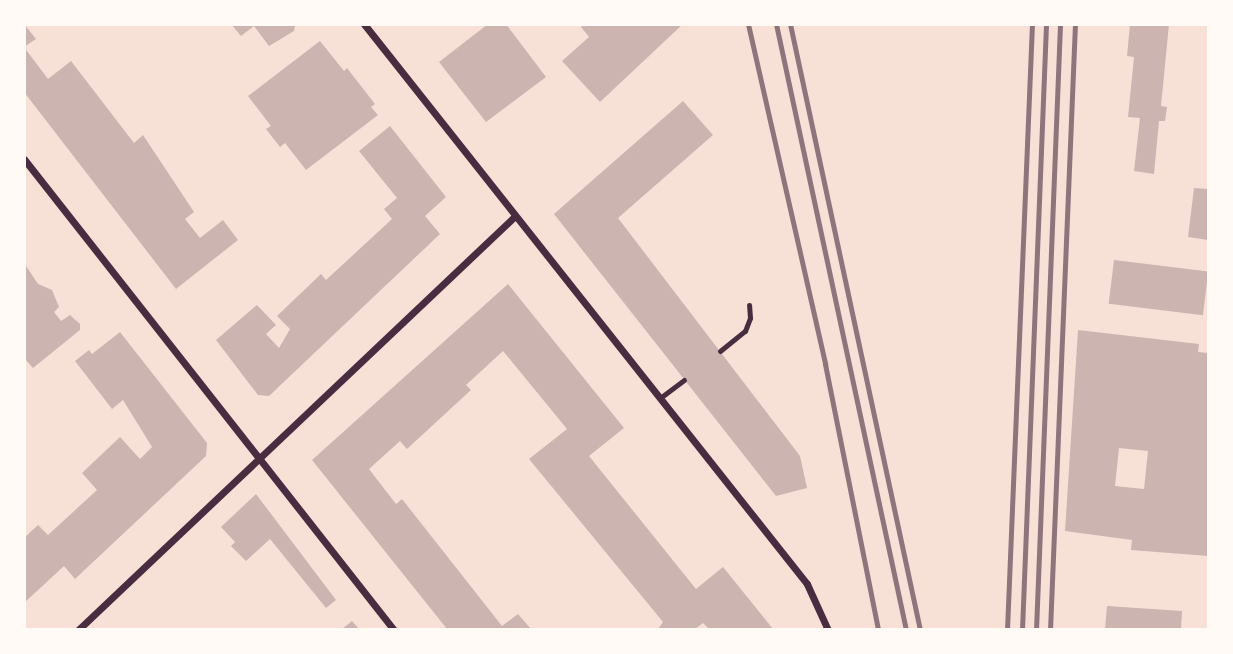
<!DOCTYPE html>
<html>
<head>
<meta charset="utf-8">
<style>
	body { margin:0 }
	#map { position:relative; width:1233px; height:654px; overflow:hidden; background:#f7e1d7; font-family:"Asap Condensed",sans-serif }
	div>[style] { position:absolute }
	.building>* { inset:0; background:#ccb4b1; transform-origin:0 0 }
	.service>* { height:5px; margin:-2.5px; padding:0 2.5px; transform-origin:2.5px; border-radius:2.5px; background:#4a2c40 }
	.minor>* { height:7px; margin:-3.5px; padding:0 3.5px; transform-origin:3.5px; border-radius:3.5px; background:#4a2c40 }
	.rail>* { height:5px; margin:-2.5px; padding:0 2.5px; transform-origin:2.5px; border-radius:2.5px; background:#8f747c }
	span { translate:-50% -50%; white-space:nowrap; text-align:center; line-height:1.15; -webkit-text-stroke:5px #fffaf5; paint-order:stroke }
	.frame { position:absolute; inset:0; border:26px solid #fffaf5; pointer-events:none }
</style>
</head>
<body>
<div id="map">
	<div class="building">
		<i style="clip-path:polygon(24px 24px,36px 39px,24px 47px)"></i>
		<i style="clip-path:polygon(231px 24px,295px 24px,294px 31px,269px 46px,254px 26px,241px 36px)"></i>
		<i style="clip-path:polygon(488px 24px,506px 24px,546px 77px,486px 122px,439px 62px)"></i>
		<i style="clip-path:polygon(584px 24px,683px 24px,600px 102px,562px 61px,589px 37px,581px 27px)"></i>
		<i style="clip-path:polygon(1130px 24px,1169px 24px,1161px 106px,1167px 107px,1165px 121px,1159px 121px,1154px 174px,1134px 171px,1140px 118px,1128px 117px,1134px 57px,1127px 56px)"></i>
		<i style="clip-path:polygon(320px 41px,344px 71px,347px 68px,375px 104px,371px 107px,378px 115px,306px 170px,285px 143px,280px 147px,266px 129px,271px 126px,248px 96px)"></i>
		<i style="clip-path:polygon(24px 47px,48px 79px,71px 61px,134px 143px,143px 135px,194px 212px,185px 219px,200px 238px,223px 220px,238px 240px,176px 289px,24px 92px)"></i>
		<i style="clip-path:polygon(683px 101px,713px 135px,618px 218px,800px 456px,807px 488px,776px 496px,554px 214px)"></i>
		<i style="clip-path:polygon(390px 126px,446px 197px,425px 216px,440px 234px,269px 396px,258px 395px,216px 340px,257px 305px,276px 325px,266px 334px,279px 348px,290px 329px,277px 316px,321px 274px,326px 280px,392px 219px,384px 209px,397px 198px,359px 151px)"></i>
		<i style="clip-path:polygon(1194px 188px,1208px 189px,1208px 240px,1188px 237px)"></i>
		<i style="left:1114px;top:260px;width:95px;height:44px;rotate:7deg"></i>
		<i style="clip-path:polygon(24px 263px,38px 284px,52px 290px,59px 307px,54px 312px,61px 321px,70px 315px,80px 324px,80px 330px,33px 368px,24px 358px)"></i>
		<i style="clip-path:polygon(508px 284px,624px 428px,589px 456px,696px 589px,723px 567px,773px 629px,709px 629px,703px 623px,695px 629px,658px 629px,663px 622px,529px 459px,567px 429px,503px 351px,466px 385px,471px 390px,407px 449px,400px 441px,369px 469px,396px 504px,402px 499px,502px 626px,518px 614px,531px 629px,447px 629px,312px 460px)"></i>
		<i style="clip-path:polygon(evenodd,1078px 330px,1199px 344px,1198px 352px,1208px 353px,1208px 556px,1131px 550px,1132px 540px,1065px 531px,1078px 330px,1119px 448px,1148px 451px,1144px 489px,1115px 486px,1119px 448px)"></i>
		<i style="clip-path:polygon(120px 332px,207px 443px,206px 456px,75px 579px,64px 566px,24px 603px,24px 538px,38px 525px,48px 535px,97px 490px,82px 473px,120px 437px,140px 459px,152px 447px,123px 400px,112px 409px,75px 361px,89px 350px,92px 354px)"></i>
		<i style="clip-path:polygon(256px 494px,336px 600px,326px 608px,270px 539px,246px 561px,231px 546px,235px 542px,221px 527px)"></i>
		<i style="clip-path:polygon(1107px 606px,1182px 611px,1181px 629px,1105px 629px)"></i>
		<i style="clip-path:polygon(352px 621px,359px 629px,342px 629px)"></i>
	</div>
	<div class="service">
		<i style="left:720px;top:351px;width:32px;rotate:-39deg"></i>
		<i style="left:745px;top:331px;width:14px;rotate:-69deg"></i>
		<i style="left:750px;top:318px;width:13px;rotate:-94deg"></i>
		<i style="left:660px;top:398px;width:30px;rotate:-37deg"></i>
	</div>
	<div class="minor">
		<i style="left:364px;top:24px;width:714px;rotate:51.65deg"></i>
		<i style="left:807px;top:584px;width:51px;rotate:65.5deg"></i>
		<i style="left:24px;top:159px;width:599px;rotate:51.85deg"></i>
		<i style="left:78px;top:630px;width:602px;rotate:-43.45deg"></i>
	</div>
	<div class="rail">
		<i style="left:748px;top:24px;width:349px;rotate:77.2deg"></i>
		<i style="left:825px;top:364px;width:271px;rotate:78.7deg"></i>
		<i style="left:776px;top:24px;width:620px;rotate:77.89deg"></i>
		<i style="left:790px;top:24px;width:620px;rotate:77.89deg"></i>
		<i style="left:1007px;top:630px;width:607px;rotate:-87.64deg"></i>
		<i style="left:1022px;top:630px;width:606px;rotate:-87.73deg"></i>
		<i style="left:1036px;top:630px;width:606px;rotate:-87.73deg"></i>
		<i style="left:1050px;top:630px;width:607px;rotate:-87.64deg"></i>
	</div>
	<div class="frame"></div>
</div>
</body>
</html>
